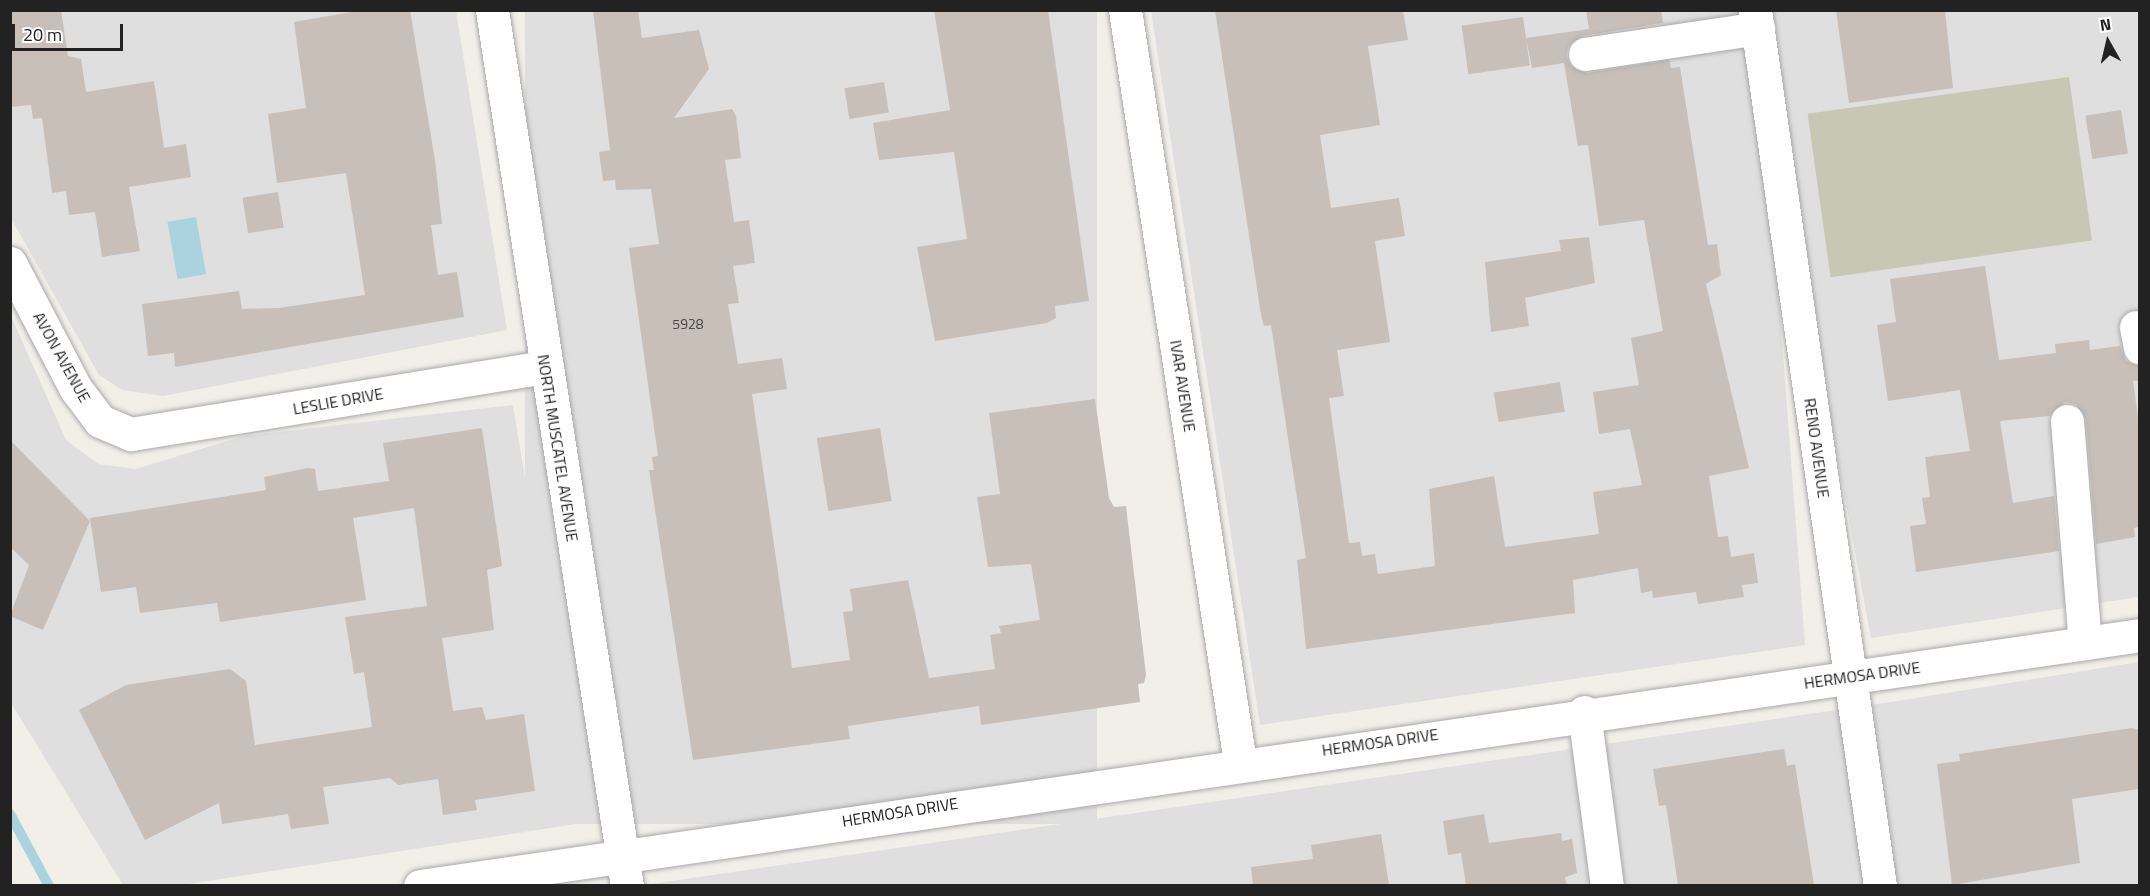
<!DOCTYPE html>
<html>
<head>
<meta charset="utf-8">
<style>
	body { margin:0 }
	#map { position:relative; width:2150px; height:896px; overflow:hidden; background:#f2efe9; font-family:"Titillium Web",sans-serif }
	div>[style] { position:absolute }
	.residential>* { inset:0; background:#e0dfdf; transform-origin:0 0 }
	.construction>* { inset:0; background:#c7c7b4; transform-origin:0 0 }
	.water>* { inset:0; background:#aad3df; transform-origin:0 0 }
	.stream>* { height:10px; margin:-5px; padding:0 5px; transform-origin:5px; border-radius:5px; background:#aad3df }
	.building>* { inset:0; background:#c7bfb8; transform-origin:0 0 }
	.roads { filter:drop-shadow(0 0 2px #a9a9a9) drop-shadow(0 0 2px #a9a9a9) }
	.minor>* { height:33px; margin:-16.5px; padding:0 16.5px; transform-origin:16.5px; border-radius:16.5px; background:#fff }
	span { translate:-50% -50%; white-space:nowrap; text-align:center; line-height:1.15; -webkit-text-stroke:4.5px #fff; paint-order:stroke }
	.number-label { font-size:14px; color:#4b4948 }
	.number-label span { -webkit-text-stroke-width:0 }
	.street-label { font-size:16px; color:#222 }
	.frame { position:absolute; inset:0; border:12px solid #222; pointer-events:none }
	.north { position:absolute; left:2078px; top:12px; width:60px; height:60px; -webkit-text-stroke:4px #fff; paint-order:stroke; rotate:352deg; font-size:16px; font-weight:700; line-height:24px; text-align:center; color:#222 }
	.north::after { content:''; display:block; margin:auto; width:21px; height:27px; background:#222; clip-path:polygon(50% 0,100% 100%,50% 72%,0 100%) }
	.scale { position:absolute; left:12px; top:24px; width:111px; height:27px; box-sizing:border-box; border:3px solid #222; border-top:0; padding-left:8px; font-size:18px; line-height:21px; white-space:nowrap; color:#222; -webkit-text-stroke:4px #fff; paint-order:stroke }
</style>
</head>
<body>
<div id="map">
	<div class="residential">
		<i style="clip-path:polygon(10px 11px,456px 11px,507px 330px,163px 396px,122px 390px,99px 375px,11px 218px)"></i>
		<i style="left:525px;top:11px;width:572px;height:813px"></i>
		<i style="clip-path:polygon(1151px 11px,2139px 11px,2139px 597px,1871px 638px,1759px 36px,1805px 645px,1260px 725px)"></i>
		<i style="clip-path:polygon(11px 316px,66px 440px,98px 464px,136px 469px,243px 436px,513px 405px,582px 823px,182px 885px,123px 885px,11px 703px)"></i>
		<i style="clip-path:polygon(2139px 662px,2139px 885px,638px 886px,1891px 702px)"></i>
	</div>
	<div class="construction">
		<i style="left:2069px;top:77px;width:165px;height:264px;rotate:82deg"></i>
	</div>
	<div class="water">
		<i style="left:196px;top:217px;width:58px;height:29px;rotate:80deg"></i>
	</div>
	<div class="stream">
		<i style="left:10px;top:814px;width:82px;rotate:61.6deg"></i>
	</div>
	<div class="building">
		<i style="clip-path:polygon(10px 10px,61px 10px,68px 56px,81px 59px,86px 92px,154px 81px,164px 148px,186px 144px,191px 177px,129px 187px,140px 251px,102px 257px,95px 212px,69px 215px,66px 191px,52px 193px,42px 118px,33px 119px,31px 105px,10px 107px)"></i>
		<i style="clip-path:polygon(363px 10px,410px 10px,435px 160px,442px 224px,431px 225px,438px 275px,457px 272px,464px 317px,175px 367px,174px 353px,148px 356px,142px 304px,239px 291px,242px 309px,279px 308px,365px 295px,346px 173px,277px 183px,268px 114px,306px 108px,294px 22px)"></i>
		<i style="clip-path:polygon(593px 10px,638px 10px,642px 38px,699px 30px,709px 69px,674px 118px,732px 109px,736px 116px,741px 158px,725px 160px,734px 222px,749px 220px,755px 263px,733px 266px,739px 303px,728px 304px,738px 364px,782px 358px,787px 389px,752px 394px,792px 668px,850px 660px,843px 612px,853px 611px,850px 589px,908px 580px,929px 678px,995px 669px,990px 635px,1001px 633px,999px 626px,1040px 620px,1031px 564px,988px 567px,977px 497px,1000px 494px,989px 413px,1095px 399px,1109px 498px,1114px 507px,1126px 506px,1146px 675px,1144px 683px,1138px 684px,1140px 702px,981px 725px,979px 706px,848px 726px,850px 739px,693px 760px,649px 470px,654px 470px,652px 457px,658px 456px,629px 248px,659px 244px,651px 189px,616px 190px,615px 180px,603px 181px,599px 152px,610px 150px)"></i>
		<i style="clip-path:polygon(934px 10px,1048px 10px,1089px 301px,1055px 306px,1056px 318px,1047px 323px,935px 341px,917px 247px,967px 239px,954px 152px,879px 160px,873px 123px,950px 110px)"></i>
		<i style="clip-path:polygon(1215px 10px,1403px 10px,1408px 40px,1368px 46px,1380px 125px,1320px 135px,1331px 208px,1399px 198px,1405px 236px,1375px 241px,1390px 342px,1337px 350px,1344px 396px,1329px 398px,1349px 543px,1360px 542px,1362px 556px,1375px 554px,1378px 574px,1435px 566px,1429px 489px,1494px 476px,1505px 547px,1599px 534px,1593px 492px,1642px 485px,1630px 429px,1599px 434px,1593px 392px,1639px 385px,1631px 338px,1663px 331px,1644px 220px,1599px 226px,1588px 145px,1578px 146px,1564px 63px,1532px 68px,1526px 38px,1589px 29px,1586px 10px,1661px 10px,1663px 23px,1582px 36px,1568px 47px,1566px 56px,1571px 66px,1587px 73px,1669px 60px,1671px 68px,1680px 67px,1708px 245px,1717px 244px,1721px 275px,1706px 284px,1749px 468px,1709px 476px,1718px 537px,1728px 536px,1731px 557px,1754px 553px,1758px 583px,1742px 585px,1744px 597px,1698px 604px,1696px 592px,1653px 598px,1652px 591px,1641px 593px,1638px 568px,1573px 580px,1575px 613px,1306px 649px,1297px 560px,1306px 558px,1271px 325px,1264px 326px,1261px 315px)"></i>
		<i style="clip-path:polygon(1836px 10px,1945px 10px,1953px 88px,1849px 103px)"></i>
		<i style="left:1523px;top:17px;width:49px;height:62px;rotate:82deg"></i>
		<i style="left:884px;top:82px;width:31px;height:40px;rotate:81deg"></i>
		<i style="left:2121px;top:110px;width:44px;height:36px;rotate:81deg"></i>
		<i style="left:278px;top:192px;width:36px;height:36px;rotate:81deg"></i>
		<i style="clip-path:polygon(1589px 237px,1595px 283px,1525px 298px,1529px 326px,1491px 332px,1485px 262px,1561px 251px,1559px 240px)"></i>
		<i style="clip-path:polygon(1985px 266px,1999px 360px,2056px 353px,2055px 344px,2089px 340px,2090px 350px,2120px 346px,2126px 361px,2139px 366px,2139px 381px,2133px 381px,2139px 425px,2139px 527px,2134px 528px,2135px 537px,2096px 544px,2086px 419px,2076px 404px,2065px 402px,2049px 416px,2000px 421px,2013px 503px,2054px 496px,2059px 551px,1916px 572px,1910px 526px,1926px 524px,1922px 498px,1930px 497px,1925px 457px,1970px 451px,1960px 390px,1888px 401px,1877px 325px,1896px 322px,1890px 279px)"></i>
		<i style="left:1560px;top:382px;width:30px;height:67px;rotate:81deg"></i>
		<i style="clip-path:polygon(482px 428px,502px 566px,487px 570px,494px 630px,442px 638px,453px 711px,482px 707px,486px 720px,524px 714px,535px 791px,475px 800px,477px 810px,443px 815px,438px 779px,398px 785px,390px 778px,323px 787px,329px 824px,291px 829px,288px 814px,222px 824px,219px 803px,145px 840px,79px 710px,126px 685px,230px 669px,246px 681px,255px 745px,372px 727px,364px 672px,354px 674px,345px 617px,427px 606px,414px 508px,353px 518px,366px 600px,220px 622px,217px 603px,140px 613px,136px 587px,101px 592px,90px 518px,266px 490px,264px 477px,308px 468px,315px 469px,318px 491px,389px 481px,383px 443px)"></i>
		<i style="left:880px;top:428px;width:74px;height:64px;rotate:81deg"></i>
		<i style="clip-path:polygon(10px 440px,90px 521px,43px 630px,10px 616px,29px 565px,10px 547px)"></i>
		<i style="clip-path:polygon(2132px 728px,2139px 730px,2139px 789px,2072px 799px,2080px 863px,1952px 885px,1937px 764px,1960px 761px,1959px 754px)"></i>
		<i style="clip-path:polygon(1784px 749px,1787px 766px,1795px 764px,1814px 885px,1678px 885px,1666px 805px,1659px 806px,1653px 769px)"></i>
		<i style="clip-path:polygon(1484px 814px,1489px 843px,1561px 833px,1562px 841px,1572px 839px,1577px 873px,1565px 877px,1567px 885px,1466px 885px,1461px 853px,1448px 855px,1443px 821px)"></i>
		<i style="clip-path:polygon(1381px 834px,1389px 885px,1253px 885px,1251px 867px,1313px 859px,1311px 845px)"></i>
	</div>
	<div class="roads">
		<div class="minor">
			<i style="left:492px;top:10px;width:886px;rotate:81.24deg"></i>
			<i style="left:1125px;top:10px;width:761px;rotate:81.31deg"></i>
			<i style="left:1755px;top:10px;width:885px;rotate:81.88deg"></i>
			<i style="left:1585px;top:54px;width:175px;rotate:-8.5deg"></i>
			<i style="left:10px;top:263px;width:142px;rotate:62.4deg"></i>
			<i style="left:76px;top:389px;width:40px;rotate:53deg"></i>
			<i style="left:100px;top:421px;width:34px;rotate:23deg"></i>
			<i style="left:131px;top:434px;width:419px;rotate:-9.2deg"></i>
			<i style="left:2136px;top:327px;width:21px;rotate:79deg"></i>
			<i style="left:2067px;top:421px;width:223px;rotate:85.4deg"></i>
			<i style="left:1584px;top:712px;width:176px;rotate:82.5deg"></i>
			<i style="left:420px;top:886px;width:1738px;rotate:-8.3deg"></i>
		</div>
	</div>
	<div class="number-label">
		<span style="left:688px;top:324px">5928</span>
	</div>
	<div class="street-label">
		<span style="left:62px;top:357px;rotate:61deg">AVON AVENUE</span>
		<span style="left:1183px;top:386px;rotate:81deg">IVAR AVENUE</span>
		<span style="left:338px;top:401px;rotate:-10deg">LESLIE DRIVE</span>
		<span style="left:558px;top:448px;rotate:81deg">NORTH MUSCATEL AVENUE</span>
		<span style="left:1817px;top:448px;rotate:82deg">RENO AVENUE</span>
		<span style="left:1862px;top:675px;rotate:-8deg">HERMOSA DRIVE</span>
		<span style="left:1380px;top:742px;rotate:-8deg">HERMOSA DRIVE</span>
		<span style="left:900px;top:812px;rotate:-9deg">HERMOSA DRIVE</span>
	</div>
	<div class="frame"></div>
	<div class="north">N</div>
	<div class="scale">20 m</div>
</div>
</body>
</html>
